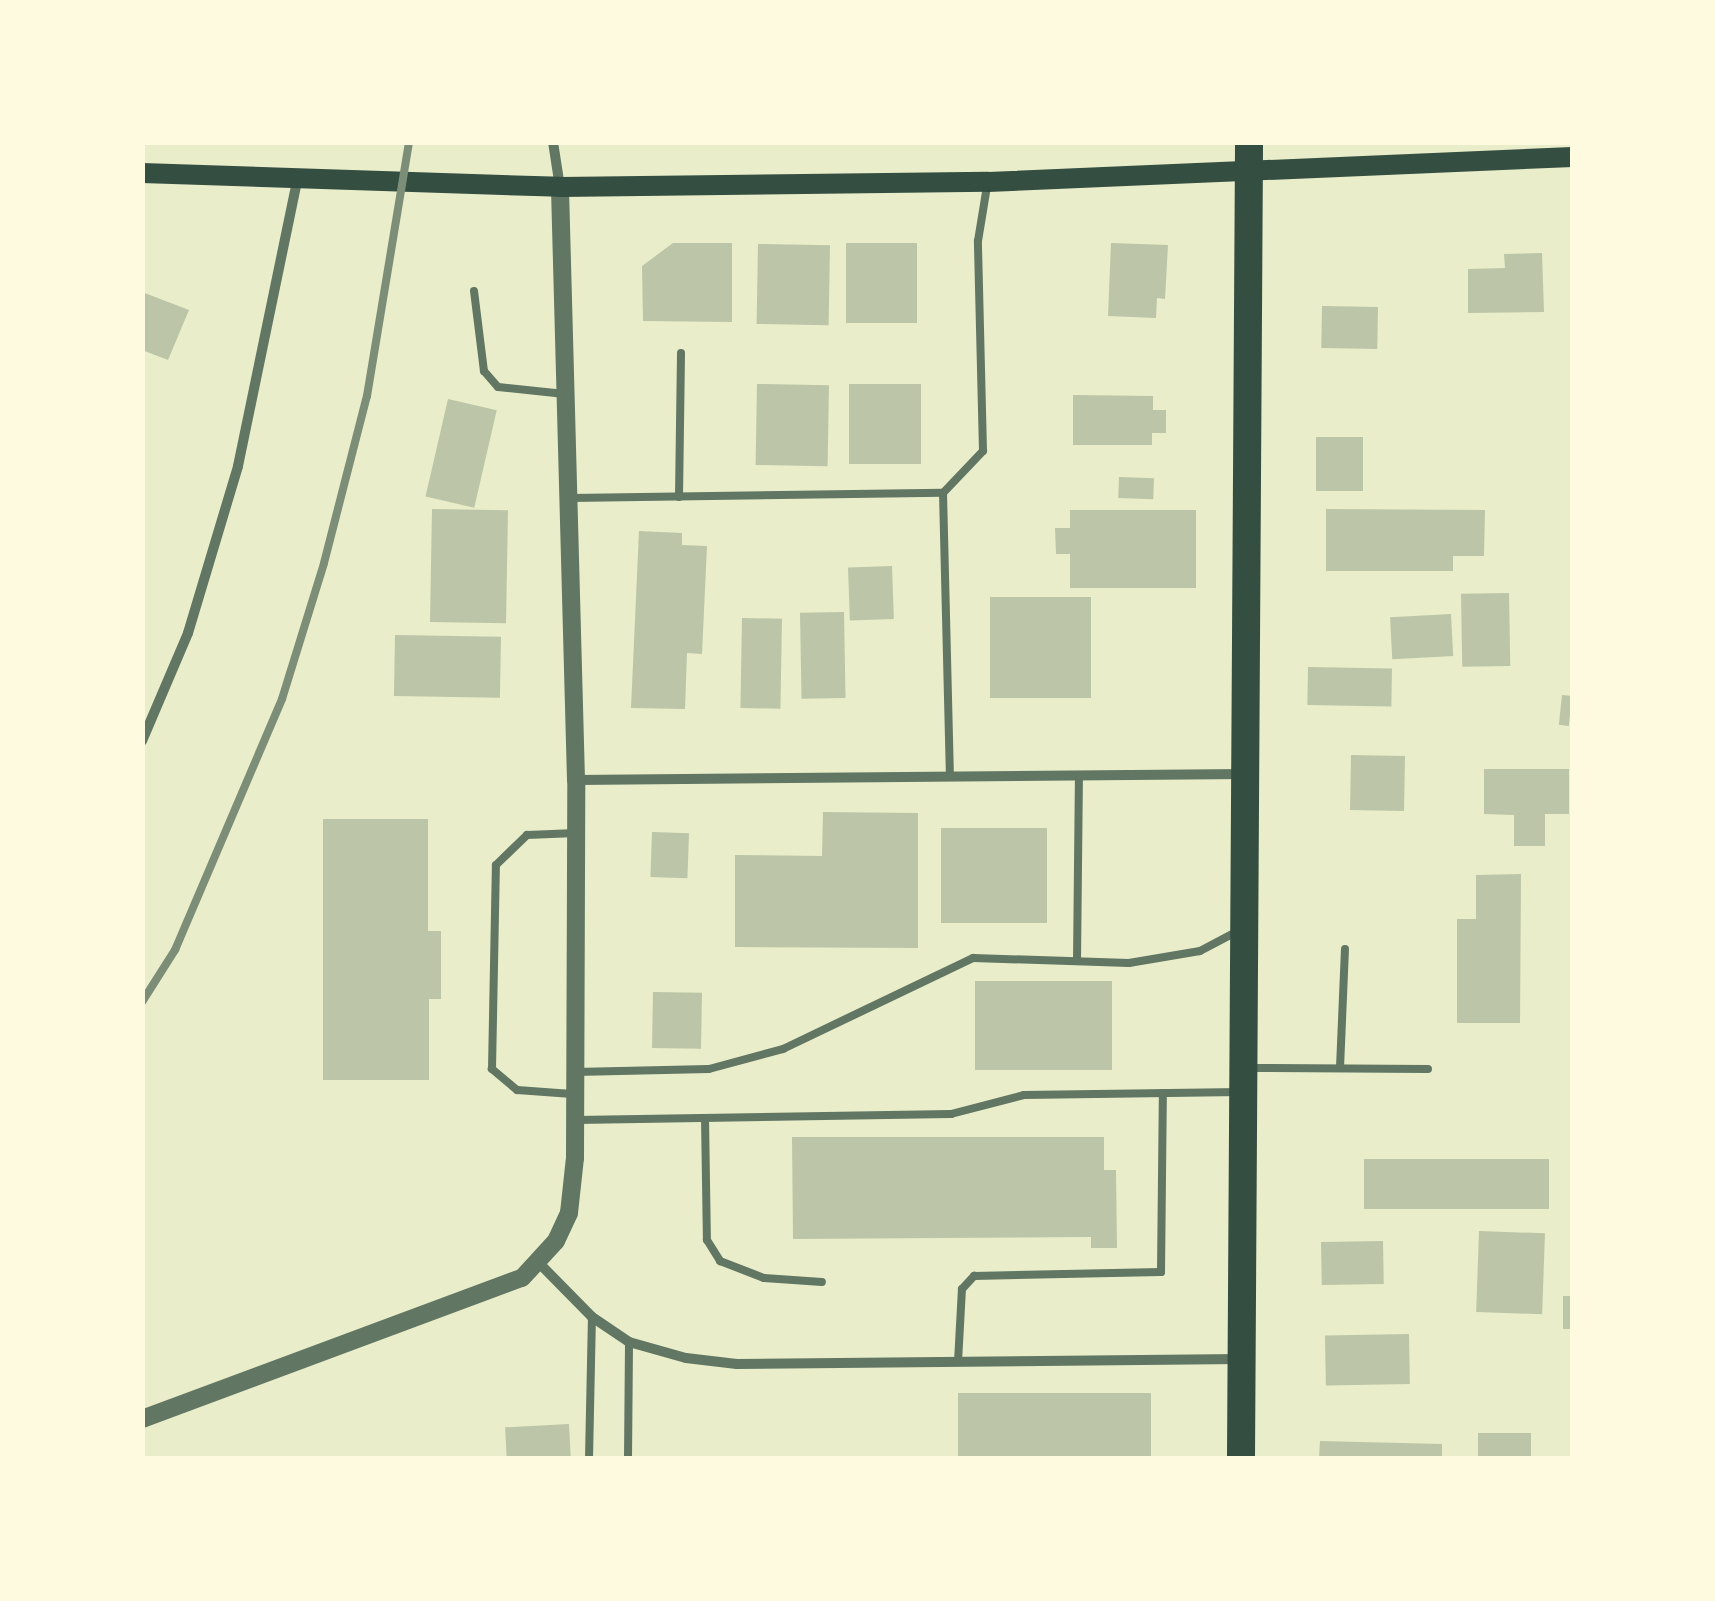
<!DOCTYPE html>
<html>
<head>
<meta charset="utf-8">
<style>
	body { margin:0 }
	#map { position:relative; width:1715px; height:1601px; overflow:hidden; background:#e9edc9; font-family:Overpass,sans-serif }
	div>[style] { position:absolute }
	.building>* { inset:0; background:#bcc5a7; transform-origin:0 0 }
	.service>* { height:8px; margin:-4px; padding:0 4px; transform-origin:4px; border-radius:4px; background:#617663 }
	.minor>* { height:10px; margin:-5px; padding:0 5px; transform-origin:5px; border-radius:5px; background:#617663 }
	.tertiary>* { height:18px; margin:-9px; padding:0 9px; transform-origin:9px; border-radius:9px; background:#617663 }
	.secondary>* { height:20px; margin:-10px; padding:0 10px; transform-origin:10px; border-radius:10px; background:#344e41 }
	.trunk>* { height:28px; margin:-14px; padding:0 14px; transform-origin:14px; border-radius:14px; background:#344e41 }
	.rail>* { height:8px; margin:-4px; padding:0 4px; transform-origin:4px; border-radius:4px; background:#7c8e77 }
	span { translate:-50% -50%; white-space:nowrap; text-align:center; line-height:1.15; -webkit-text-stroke:8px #fefae0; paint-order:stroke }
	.frame { position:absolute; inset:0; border:145px solid #fefae0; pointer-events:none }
</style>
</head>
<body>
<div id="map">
	<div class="building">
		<i style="clip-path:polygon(673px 243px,732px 243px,732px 322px,643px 321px,642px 266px)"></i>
		<i style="left:846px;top:243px;width:71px;height:80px"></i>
		<i style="clip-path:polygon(1111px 243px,1168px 245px,1165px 299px,1157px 298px,1156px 318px,1108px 316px)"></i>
		<i style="left:758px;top:244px;width:72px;height:80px;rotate:1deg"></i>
		<i style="clip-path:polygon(1542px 253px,1544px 312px,1468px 313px,1468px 269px,1505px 268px,1504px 254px)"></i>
		<i style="clip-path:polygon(142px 292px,189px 310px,168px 360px,142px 350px)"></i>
		<i style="left:1322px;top:306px;width:56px;height:42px;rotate:1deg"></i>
		<i style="left:757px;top:384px;width:72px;height:81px;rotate:1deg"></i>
		<i style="left:849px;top:384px;width:72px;height:80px"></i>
		<i style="clip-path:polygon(1073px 395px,1153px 396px,1153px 410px,1166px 410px,1166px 433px,1152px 433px,1152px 445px,1073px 445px)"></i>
		<i style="left:448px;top:399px;width:50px;height:100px;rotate:13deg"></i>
		<i style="left:1316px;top:437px;width:47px;height:54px"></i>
		<i style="left:1119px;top:477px;width:35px;height:21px;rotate:2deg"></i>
		<i style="left:432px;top:509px;width:76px;height:113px;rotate:1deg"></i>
		<i style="clip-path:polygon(1326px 509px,1485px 510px,1484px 556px,1453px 556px,1453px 571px,1326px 571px)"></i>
		<i style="clip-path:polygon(1070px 510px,1196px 510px,1196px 588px,1070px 588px,1070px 554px,1056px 554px,1055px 528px,1070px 528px)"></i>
		<i style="clip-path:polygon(639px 531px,682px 533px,682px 545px,707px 546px,702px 654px,687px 653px,685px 709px,631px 708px)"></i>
		<i style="left:892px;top:566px;width:53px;height:44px;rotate:88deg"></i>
		<i style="left:1509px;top:593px;width:73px;height:48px;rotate:89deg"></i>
		<i style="left:1091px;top:597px;width:101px;height:101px;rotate:90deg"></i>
		<i style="left:844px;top:612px;width:86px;height:44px;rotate:89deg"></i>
		<i style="left:1451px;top:614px;width:42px;height:61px;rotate:87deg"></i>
		<i style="left:742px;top:618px;width:40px;height:90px;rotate:1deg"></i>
		<i style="left:395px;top:635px;width:106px;height:61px;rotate:1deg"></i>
		<i style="left:1308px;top:667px;width:84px;height:38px;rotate:1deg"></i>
		<i style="left:1562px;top:695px;width:10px;height:30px;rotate:6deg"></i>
		<i style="left:1351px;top:755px;width:54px;height:55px;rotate:1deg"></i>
		<i style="clip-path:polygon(1484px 769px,1569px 769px,1569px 814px,1545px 814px,1545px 846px,1514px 846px,1514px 815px,1484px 814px)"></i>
		<i style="clip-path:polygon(823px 812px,918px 813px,918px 948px,735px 947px,735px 855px,822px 856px)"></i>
		<i style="clip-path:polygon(323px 819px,428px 819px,428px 931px,441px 931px,441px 999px,429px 999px,429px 1080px,323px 1080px)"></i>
		<i style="left:941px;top:828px;width:106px;height:95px"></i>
		<i style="left:652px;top:832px;width:37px;height:45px;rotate:2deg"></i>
		<i style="clip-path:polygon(1521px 874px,1520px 1023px,1457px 1023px,1457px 919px,1476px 919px,1476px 875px)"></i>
		<i style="left:975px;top:981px;width:137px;height:89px"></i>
		<i style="left:653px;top:992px;width:49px;height:56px;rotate:1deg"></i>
		<i style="clip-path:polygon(792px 1137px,1104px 1137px,1104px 1170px,1116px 1170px,1117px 1248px,1091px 1248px,1091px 1237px,793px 1239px)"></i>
		<i style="left:1364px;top:1159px;width:185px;height:50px"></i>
		<i style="left:1479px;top:1231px;width:66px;height:81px;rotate:2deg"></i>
		<i style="left:1383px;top:1241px;width:43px;height:62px;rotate:89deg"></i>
		<i style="left:1563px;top:1296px;width:9px;height:33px"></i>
		<i style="left:1409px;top:1334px;width:50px;height:84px;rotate:89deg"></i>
		<i style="left:1151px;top:1393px;width:65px;height:193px;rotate:90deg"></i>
		<i style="left:569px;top:1424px;width:34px;height:64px;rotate:87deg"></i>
		<i style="left:1531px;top:1433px;width:25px;height:53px;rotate:90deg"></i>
		<i style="clip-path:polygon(1320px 1441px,1442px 1444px,1442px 1458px,1319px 1458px)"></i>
	</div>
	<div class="service">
		<i style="left:474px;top:291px;width:81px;rotate:82.9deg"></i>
		<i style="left:484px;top:371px;width:21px;rotate:49deg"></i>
		<i style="left:498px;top:387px;width:67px;rotate:6deg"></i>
		<i style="left:943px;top:493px;width:284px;rotate:88.6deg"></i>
		<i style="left:679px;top:497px;width:144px;rotate:-89.2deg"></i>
		<i style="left:571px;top:498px;width:372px;rotate:-0.8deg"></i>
		<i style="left:943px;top:493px;width:58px;rotate:-46.4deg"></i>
		<i style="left:983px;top:451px;width:210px;rotate:-91.4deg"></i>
		<i style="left:978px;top:241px;width:56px;rotate:-80.7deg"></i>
		<i style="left:1077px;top:961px;width:186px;rotate:-89.4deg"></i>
		<i style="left:1249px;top:1068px;width:179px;rotate:0.3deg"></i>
		<i style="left:1340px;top:1068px;width:119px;rotate:-87.6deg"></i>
		<i style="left:575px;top:1072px;width:134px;rotate:-1.3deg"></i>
		<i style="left:709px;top:1069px;width:77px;rotate:-15.1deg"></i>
		<i style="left:783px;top:1049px;width:211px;rotate:-25.6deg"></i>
		<i style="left:973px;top:958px;width:156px;rotate:1.8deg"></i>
		<i style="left:1129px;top:963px;width:72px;rotate:-9.6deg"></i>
		<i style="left:1200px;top:951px;width:41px;rotate:-27.8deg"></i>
		<i style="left:572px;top:1094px;width:55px;rotate:-175.8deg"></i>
		<i style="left:517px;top:1090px;width:33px;rotate:-140deg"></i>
		<i style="left:492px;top:1069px;width:204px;rotate:-88.9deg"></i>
		<i style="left:496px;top:865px;width:43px;rotate:-44.1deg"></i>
		<i style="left:527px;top:835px;width:49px;rotate:-2.3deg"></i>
		<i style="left:705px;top:1118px;width:122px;rotate:89.1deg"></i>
		<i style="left:707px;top:1240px;width:25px;rotate:58deg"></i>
		<i style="left:720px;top:1261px;width:47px;rotate:21.1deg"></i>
		<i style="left:764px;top:1278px;width:58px;rotate:3.9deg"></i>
		<i style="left:576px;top:1120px;width:375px;rotate:-0.9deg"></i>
		<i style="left:951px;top:1114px;width:75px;rotate:-14.6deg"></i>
		<i style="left:1024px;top:1095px;width:216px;rotate:-0.8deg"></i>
		<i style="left:958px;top:1362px;width:73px;rotate:-86.9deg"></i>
		<i style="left:962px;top:1289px;width:18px;rotate:-47deg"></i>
		<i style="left:974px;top:1276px;width:187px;rotate:-1.2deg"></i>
		<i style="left:1161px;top:1272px;width:179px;rotate:-89.4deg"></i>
		<i style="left:589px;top:1458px;width:141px;rotate:-88.8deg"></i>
		<i style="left:628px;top:1458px;width:116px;rotate:-89.5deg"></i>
	</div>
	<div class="minor">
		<i style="left:553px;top:142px;width:46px;rotate:81.2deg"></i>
		<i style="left:142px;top:741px;width:117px;rotate:-66.9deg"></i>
		<i style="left:188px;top:633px;width:174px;rotate:-73.3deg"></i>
		<i style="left:238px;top:466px;width:296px;rotate:-78.3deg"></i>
		<i style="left:576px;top:780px;width:669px;rotate:-0.51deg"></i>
		<i style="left:540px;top:1264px;width:74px;rotate:45.5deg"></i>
		<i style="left:592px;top:1317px;width:45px;rotate:34deg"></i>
		<i style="left:629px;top:1342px;width:59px;rotate:15.7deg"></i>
		<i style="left:686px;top:1358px;width:51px;rotate:6.7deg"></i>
		<i style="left:737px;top:1364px;width:504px;rotate:-0.57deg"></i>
	</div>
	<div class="tertiary">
		<i style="left:142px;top:1419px;width:405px;rotate:-20.4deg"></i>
		<i style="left:522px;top:1278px;width:50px;rotate:-47.4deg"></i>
		<i style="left:556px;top:1241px;width:31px;rotate:-65deg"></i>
		<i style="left:569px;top:1213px;width:55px;rotate:-83.8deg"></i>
		<i style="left:575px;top:1158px;width:378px;rotate:-89.8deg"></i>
		<i style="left:576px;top:780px;width:593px;rotate:-91.55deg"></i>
	</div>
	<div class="secondary">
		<i style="left:142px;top:173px;width:418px;rotate:1.9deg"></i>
		<i style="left:560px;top:187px;width:428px;rotate:-0.7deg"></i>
		<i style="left:988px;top:182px;width:585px;rotate:-2.45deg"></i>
	</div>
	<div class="trunk">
		<i style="left:1241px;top:1458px;width:1316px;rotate:-89.65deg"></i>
	</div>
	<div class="rail">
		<i style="left:142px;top:1002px;width:62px;rotate:-57.6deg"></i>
		<i style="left:175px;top:950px;width:273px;rotate:-66.9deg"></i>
		<i style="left:282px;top:699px;width:142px;rotate:-72.8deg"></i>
		<i style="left:324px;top:563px;width:172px;rotate:-75.6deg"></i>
		<i style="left:367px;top:396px;width:257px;rotate:-80.6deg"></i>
	</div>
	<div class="frame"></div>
</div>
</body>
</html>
